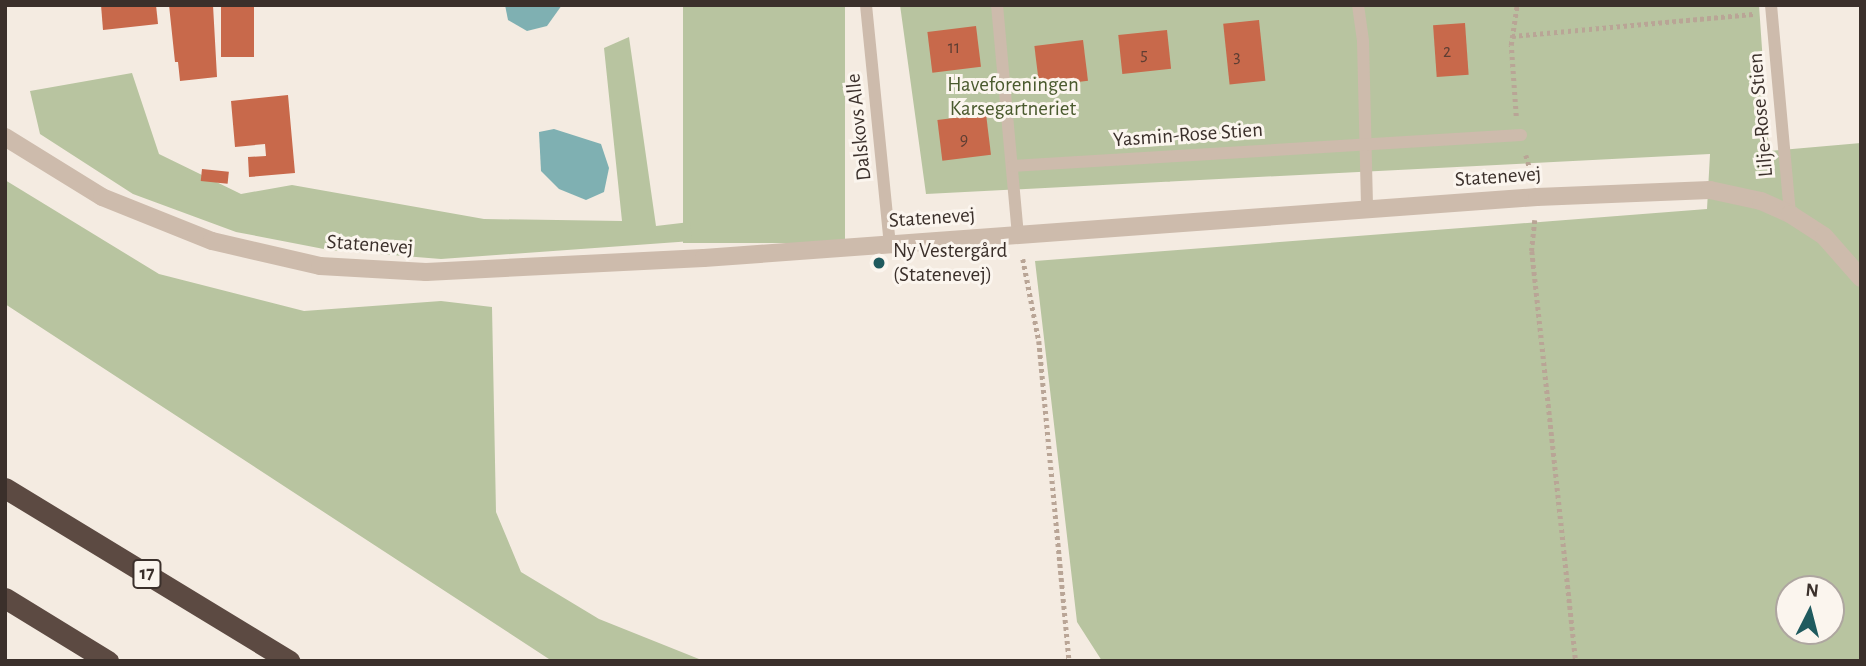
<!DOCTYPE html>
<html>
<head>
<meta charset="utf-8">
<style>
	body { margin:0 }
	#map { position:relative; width:1866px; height:666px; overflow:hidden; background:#f4ebe1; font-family:"Alegreya Sans",sans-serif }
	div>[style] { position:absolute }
	.green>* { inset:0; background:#b8c4a0; transform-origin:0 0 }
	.water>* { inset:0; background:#7fb0b2 }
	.building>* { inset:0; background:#c8694b; transform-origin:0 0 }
	.path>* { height:4.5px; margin-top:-2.25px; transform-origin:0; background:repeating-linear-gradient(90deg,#b9a596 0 3.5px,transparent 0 7px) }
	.lane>* { height:12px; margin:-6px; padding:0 6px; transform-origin:6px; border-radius:6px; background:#cdbbac }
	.street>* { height:18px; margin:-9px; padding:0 9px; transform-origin:9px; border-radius:9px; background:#cdbbac }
	.highway>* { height:21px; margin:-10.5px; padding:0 10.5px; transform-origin:10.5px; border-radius:10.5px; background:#5c4a42 }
	.dots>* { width:19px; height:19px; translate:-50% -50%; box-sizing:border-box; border:4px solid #fbf5ee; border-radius:50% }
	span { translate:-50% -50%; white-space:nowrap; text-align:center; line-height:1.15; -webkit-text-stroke:6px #fbf5ee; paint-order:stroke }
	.number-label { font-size:18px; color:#5e3e33 }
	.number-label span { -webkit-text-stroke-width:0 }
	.shield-label span { padding:2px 5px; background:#fbf5ee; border:2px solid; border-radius:5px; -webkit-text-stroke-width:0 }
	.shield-label { font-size:19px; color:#3b302b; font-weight:700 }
	.park-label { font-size:21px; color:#4a5a2e }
	.street-label { font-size:21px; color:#3b302b }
	.poi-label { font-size:21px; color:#3b302b }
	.left { translate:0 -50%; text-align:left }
	.frame { position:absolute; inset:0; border:7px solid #3b302b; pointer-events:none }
	.north { position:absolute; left:1775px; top:575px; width:70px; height:70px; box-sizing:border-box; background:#fbf5ee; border:2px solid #aea6a0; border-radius:50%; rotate:6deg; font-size:19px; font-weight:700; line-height:28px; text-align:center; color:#3b302b }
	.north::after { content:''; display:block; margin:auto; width:24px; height:32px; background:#1f5a5e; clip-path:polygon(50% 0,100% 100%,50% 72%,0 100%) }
</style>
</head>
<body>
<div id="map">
	<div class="green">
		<i style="left:683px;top:5px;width:162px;height:238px"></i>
		<i style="clip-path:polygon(evenodd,900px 5px,1759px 5px,1769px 151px,1861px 143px,1861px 661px,1102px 661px,1077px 622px,1035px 261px,1707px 209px,1710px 154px,926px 194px,900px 5px,1789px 589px,1831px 589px,1831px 631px,1789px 631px,1789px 589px)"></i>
		<i style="clip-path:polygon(629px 37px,656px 226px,690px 222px,692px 241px,441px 259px,329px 250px,236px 232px,133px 194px,40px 134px,30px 91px,132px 73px,159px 154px,241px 194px,292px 185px,484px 219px,622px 221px,604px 48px)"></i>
		<i style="clip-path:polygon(5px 180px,159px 274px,304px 311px,441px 301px,492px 307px,496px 512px,521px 572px,599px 619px,704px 661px,552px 661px,5px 304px)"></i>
	</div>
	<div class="water">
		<i style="clip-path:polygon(505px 5px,562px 5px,547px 26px,527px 31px,508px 20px)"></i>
		<i style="clip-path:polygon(554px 129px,601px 144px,609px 168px,604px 192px,586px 200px,559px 189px,541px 171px,539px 132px)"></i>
	</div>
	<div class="building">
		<i style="clip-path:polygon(101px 5px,156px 5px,158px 24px,103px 30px)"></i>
		<i style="clip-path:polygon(169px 5px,213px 5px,217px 77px,180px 81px,178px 62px,175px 62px)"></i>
		<i style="left:221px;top:5px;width:33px;height:52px"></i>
		<i style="left:1259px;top:20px;width:61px;height:36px;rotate:84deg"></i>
		<i style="left:1465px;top:23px;width:52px;height:32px;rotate:86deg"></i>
		<i style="left:976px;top:26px;width:41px;height:49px;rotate:83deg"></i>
		<i style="left:1167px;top:30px;width:39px;height:49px;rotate:84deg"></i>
		<i style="left:1083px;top:40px;width:41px;height:49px;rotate:83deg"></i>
		<i style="clip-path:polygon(288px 95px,295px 173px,249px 177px,248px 157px,266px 156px,265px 144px,235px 147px,231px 101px)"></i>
		<i style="left:986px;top:114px;width:41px;height:49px;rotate:83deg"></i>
		<i style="left:202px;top:169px;width:27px;height:12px;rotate:6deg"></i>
	</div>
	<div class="path">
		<i style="left:1512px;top:36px;width:242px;rotate:-5.2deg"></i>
		<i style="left:1516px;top:116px;width:71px;rotate:-94deg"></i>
		<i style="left:1511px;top:45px;width:40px;rotate:-81.5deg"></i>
		<i style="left:1526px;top:155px;width:19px;rotate:74deg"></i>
		<i style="left:1535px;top:220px;width:31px;rotate:96deg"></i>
		<i style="left:1532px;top:251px;width:412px;rotate:83.9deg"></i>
		<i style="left:1023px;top:259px;width:84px;rotate:79deg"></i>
		<i style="left:1039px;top:341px;width:321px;rotate:84.6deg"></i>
	</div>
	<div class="lane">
		<i style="left:866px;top:5px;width:240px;rotate:84.3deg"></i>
		<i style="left:997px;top:5px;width:230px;rotate:84.8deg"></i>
		<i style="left:1358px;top:5px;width:36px;rotate:82deg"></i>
		<i style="left:1363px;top:41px;width:168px;rotate:88.6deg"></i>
		<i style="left:1771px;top:5px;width:210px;rotate:84.8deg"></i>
		<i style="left:1013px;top:166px;width:509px;rotate:-3.49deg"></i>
	</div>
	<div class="street">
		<i style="left:5px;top:137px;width:114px;rotate:31.7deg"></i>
		<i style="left:102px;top:197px;width:118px;rotate:21.8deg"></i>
		<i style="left:212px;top:241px;width:111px;rotate:13deg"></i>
		<i style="left:320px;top:266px;width:106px;rotate:3.2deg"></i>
		<i style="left:426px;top:272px;width:278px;rotate:-2.9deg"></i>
		<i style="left:704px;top:258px;width:835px;rotate:-4.19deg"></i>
		<i style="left:1537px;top:197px;width:173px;rotate:-2.3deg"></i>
		<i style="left:1710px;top:190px;width:52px;rotate:12.2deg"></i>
		<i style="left:1761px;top:201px;width:32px;rotate:24deg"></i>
		<i style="left:1790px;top:214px;width:40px;rotate:32.9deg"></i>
		<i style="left:1824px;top:236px;width:56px;rotate:48.6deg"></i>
	</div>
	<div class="highway">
		<i style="left:5px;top:488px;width:333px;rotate:31.3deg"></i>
		<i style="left:5px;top:598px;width:121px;rotate:31.5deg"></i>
	</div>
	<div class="dots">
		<i style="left:879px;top:263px;background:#1f5a5e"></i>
	</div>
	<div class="number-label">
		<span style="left:954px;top:48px">11</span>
		<span style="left:1447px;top:52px">2</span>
		<span style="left:1144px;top:55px">5</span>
		<span style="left:1237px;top:57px">3</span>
		<span style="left:964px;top:140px">9</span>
	</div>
	<div class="shield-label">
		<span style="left:147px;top:574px">17</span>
	</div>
	<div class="park-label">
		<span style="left:1013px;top:97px">Haveforeningen<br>Karsegartneriet</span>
	</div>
	<div class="street-label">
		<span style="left:1761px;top:115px;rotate:-95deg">Lilje-Rose Stien</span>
		<span style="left:859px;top:127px;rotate:-96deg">Dalskovs Alle</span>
		<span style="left:1188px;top:135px;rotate:-4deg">Yasmin-Rose Stien</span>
		<span style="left:1498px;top:177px;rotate:-4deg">Statenevej</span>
		<span style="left:932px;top:218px;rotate:-4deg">Statenevej</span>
		<span style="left:370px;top:245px;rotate:4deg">Statenevej</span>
	</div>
	<div class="poi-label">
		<span class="left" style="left:893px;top:263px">Ny Vestergård<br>(Statenevej)</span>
	</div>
	<div class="frame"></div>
	<div class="north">N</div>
</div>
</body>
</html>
